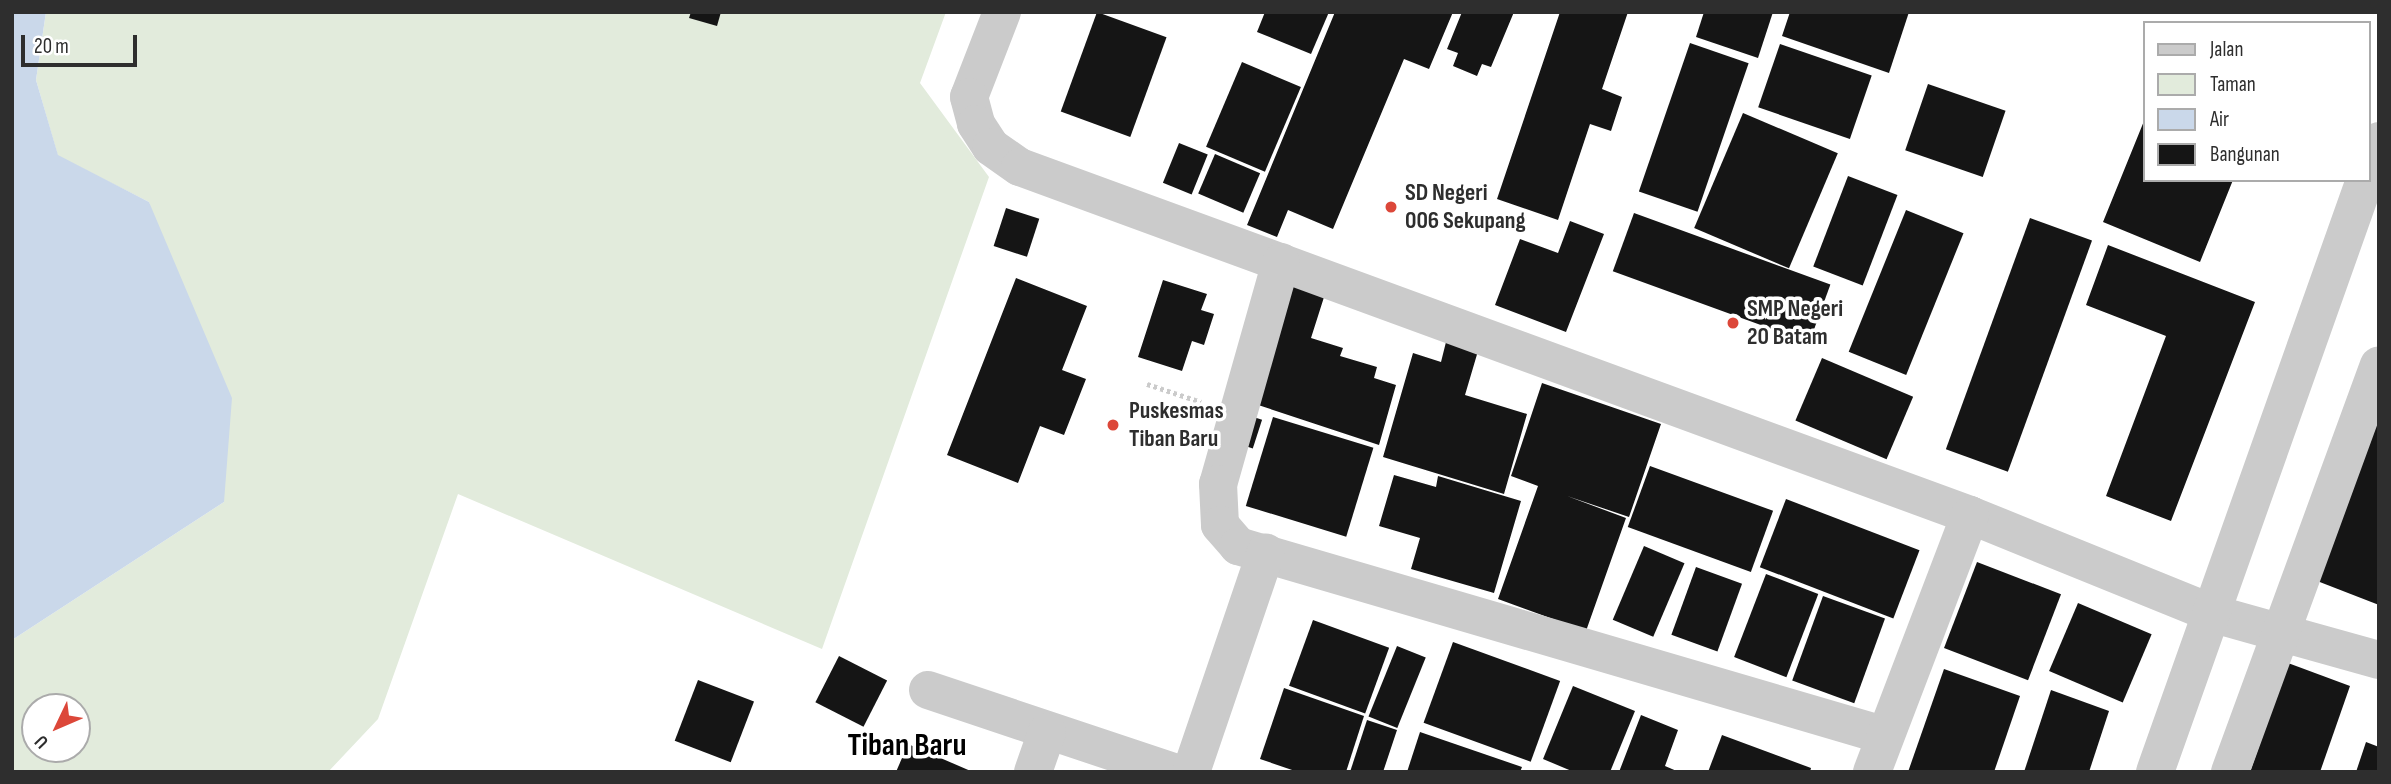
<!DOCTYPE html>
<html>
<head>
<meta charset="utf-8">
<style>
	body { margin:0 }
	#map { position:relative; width:2391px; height:784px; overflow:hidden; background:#fff; font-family:"Sofia Sans Condensed",sans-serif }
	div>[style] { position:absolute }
	.green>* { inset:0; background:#e2ebdc }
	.water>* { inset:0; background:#cad8ea }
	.building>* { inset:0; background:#151515; transform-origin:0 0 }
	.path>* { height:4.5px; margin-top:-2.25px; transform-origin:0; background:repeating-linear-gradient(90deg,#cbcbcb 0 3.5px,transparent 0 7px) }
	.minor>* { height:38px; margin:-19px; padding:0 19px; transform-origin:19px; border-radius:19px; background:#cbcbcb }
	.dots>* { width:19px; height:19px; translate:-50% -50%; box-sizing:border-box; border:4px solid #fff; border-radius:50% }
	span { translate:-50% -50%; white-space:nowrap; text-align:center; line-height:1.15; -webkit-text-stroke:7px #fff; paint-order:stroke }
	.poi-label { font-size:24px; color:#2e2e2e; font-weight:700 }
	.left { translate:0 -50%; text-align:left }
	.district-label { font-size:32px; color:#000; font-weight:700 }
	.frame { position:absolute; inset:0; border:14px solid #2e2e2e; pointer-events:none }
	.legend { position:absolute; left:2143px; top:21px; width:228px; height:161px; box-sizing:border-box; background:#fff; border:2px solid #ababab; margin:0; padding:9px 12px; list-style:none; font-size:21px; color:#2e2e2e }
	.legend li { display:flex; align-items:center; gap:14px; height:35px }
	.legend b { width:35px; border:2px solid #ababab }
	.north { position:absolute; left:21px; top:693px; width:70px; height:70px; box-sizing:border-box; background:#fff; border:2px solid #ababab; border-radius:50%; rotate:226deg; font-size:19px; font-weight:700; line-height:28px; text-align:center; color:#2e2e2e }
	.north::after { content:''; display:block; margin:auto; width:24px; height:32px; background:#dc4739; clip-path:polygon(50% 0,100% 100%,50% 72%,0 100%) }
	.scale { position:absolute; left:21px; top:35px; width:116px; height:32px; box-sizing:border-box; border:4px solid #2e2e2e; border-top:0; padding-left:9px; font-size:21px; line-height:24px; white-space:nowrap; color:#2e2e2e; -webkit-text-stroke:5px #fff; paint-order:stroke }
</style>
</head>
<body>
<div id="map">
	<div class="green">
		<i style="clip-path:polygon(evenodd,46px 12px,946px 12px,920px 83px,989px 177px,822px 649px,458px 494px,378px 719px,328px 772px,12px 772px,12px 640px,224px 502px,149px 202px,58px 156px,36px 80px,46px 12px,35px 707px,77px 707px,77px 749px,35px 749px,35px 707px)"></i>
	</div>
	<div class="water">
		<i style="clip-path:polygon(12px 12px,46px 12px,36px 80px,58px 155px,149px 202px,232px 398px,224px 502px,12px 640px)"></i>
	</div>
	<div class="building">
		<i style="clip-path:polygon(691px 12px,721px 12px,717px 26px,689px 18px)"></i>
		<i style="left:1097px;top:12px;width:74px;height:106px;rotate:20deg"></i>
		<i style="clip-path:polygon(1265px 12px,1329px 12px,1311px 54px,1257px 32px)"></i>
		<i style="clip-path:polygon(1335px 12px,1453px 12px,1429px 69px,1404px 59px,1333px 229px,1288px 210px,1277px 237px,1247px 225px)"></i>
		<i style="clip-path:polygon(1462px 12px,1514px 12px,1491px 67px,1482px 64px,1477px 76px,1453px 66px,1458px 53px,1447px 49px)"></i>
		<i style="clip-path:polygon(1560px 12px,1628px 12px,1602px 89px,1622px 97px,1611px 131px,1590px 124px,1558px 220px,1497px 199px)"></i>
		<i style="clip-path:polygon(1704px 12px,1773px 12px,1758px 58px,1696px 37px)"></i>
		<i style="clip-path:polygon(1790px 12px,1909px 12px,1889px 73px,1782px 36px)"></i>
		<i style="left:1690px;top:43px;width:62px;height:157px;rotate:19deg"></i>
		<i style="left:1780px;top:44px;width:97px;height:67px;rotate:19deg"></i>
		<i style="left:1242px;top:62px;width:64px;height:92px;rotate:23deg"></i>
		<i style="left:1928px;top:84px;width:82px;height:70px;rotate:19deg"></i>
		<i style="left:1743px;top:113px;width:103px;height:125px;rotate:23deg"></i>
		<i style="clip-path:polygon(2144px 121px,2144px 180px,2233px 180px,2200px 262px,2103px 222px)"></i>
		<i style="left:1179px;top:143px;width:31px;height:43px;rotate:22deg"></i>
		<i style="left:1215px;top:154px;width:49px;height:43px;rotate:23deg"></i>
		<i style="left:1848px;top:176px;width:53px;height:97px;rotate:21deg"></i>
		<i style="left:1006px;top:208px;width:35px;height:40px;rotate:18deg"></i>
		<i style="left:1906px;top:210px;width:62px;height:153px;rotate:22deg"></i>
		<i style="left:1634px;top:213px;width:209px;height:62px;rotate:20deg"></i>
		<i style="left:2030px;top:218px;width:66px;height:246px;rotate:20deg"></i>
		<i style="clip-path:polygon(1570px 221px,1604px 234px,1566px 332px,1495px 305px,1520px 239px,1558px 253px)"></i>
		<i style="clip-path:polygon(2108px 245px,2255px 302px,2171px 521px,2106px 496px,2166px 336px,2086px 305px)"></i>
		<i style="clip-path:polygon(1016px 278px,1087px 306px,1062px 370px,1086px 379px,1064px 435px,1040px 426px,1018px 483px,947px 455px)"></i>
		<i style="clip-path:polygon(1163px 280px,1207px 294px,1201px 310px,1214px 314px,1204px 345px,1192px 341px,1182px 371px,1138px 357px)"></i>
		<i style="clip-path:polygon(1284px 282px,1325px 294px,1311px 338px,1343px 348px,1340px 356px,1377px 367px,1374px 378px,1396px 385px,1379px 445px,1249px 402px)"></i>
		<i style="clip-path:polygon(1446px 342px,1478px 351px,1465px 395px,1527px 414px,1504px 494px,1383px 457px,1413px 353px,1441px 362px)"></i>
		<i style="left:1822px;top:358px;width:99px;height:68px;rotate:23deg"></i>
		<i style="clip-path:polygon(1542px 383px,1661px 424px,1629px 517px,1567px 496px,1626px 518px,1586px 631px,1498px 599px,1538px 486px,1511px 476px)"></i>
		<i style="clip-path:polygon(2379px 404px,2379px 605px,2312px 579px)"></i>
		<i style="left:1244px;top:414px;width:19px;height:30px;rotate:18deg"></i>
		<i style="left:1273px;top:417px;width:105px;height:93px;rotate:17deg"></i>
		<i style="left:1650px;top:466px;width:131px;height:65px;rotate:20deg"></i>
		<i style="clip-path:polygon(1394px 475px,1436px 487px,1438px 476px,1521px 501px,1494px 593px,1411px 569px,1420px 538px,1379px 526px)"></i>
		<i style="left:1786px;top:499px;width:143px;height:73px;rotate:21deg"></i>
		<i style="left:1644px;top:546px;width:44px;height:80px;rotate:23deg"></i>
		<i style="left:1977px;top:562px;width:90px;height:92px;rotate:21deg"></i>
		<i style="left:1696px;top:567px;width:49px;height:72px;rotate:20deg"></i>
		<i style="left:1766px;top:574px;width:56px;height:89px;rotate:21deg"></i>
		<i style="left:1823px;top:596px;width:66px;height:90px;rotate:20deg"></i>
		<i style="left:2078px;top:603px;width:80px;height:74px;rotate:23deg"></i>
		<i style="left:1313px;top:620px;width:81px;height:70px;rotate:20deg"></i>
		<i style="left:1453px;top:642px;width:114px;height:86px;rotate:20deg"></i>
		<i style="left:1397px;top:646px;width:31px;height:76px;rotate:22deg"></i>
		<i style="left:839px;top:656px;width:54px;height:52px;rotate:27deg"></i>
		<i style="clip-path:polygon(2288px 663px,2350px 686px,2320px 772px,2250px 772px)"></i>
		<i style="clip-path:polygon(1944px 669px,2020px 696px,1994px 772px,1908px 772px)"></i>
		<i style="left:698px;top:680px;width:60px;height:65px;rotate:21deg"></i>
		<i style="clip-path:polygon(1573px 686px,1635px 711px,1610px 772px,1574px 772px,1543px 759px)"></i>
		<i style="clip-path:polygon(1284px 688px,1364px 716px,1346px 772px,1298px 772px,1260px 759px)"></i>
		<i style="clip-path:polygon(2051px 690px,2109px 711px,2089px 772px,2024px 772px)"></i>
		<i style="clip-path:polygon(1641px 715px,1678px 730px,1665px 766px,1679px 772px,1619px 772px)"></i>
		<i style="clip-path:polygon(1367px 720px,1397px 730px,1383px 772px,1350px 772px)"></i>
		<i style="clip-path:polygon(1420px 732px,1522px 767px,1520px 772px,1407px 772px)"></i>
		<i style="clip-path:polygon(1722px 735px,1811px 768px,1810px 772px,1708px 772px)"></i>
		<i style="clip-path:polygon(2366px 742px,2379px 747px,2379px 772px,2356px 772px)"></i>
		<i style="clip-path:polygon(908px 744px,973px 772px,896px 772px)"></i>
	</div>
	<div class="path">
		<i style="left:1147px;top:384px;width:57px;rotate:18.4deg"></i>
	</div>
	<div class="minor">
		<i style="left:1002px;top:12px;width:91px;rotate:111.2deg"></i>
		<i style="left:969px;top:97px;width:28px;rotate:75deg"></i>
		<i style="left:976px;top:124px;width:27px;rotate:57deg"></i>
		<i style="left:991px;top:147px;width:35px;rotate:35deg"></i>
		<i style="left:1020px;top:167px;width:1012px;rotate:20.12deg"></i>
		<i style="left:1970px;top:515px;width:263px;rotate:22.1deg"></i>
		<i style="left:2214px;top:614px;width:171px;rotate:15.6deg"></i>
		<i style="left:2368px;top:172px;width:33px;rotate:-70deg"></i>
		<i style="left:1281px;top:262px;width:231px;rotate:105.8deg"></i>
		<i style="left:1218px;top:484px;width:41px;rotate:87.2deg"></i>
		<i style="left:1220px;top:525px;width:28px;rotate:49deg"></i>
		<i style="left:1238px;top:546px;width:672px;rotate:16.33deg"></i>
		<i style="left:928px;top:690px;width:258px;rotate:18.5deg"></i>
		<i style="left:1033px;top:772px;width:42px;rotate:-70.7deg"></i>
		<i style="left:1191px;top:772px;width:232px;rotate:-71.2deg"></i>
		<i style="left:1872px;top:772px;width:275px;rotate:-69.1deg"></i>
		<i style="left:2155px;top:772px;width:628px;rotate:-70.47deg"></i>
		<i style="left:2230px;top:772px;width:433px;rotate:-69.9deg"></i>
	</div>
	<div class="dots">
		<i style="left:1391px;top:207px;background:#dc4739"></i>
		<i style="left:1733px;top:323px;background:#dc4739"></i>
		<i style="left:1113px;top:425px;background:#dc4739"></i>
	</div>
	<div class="poi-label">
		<span class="left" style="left:1405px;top:207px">SD Negeri<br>006 Sekupang</span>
		<span class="left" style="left:1747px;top:323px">SMP Negeri<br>20 Batam</span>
		<span class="left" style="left:1129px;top:425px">Puskesmas<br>Tiban Baru</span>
	</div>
	<div class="district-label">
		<span style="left:907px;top:746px">Tiban Baru</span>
	</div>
	<div class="frame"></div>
	<ul class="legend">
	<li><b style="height:9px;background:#cbcbcb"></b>Jalan</li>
	<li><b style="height:19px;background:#e2ebdc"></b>Taman</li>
	<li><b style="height:19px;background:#cad8ea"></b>Air</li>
	<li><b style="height:19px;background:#151515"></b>Bangunan</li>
	</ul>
	<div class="north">U</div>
	<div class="scale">20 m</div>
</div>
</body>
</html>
